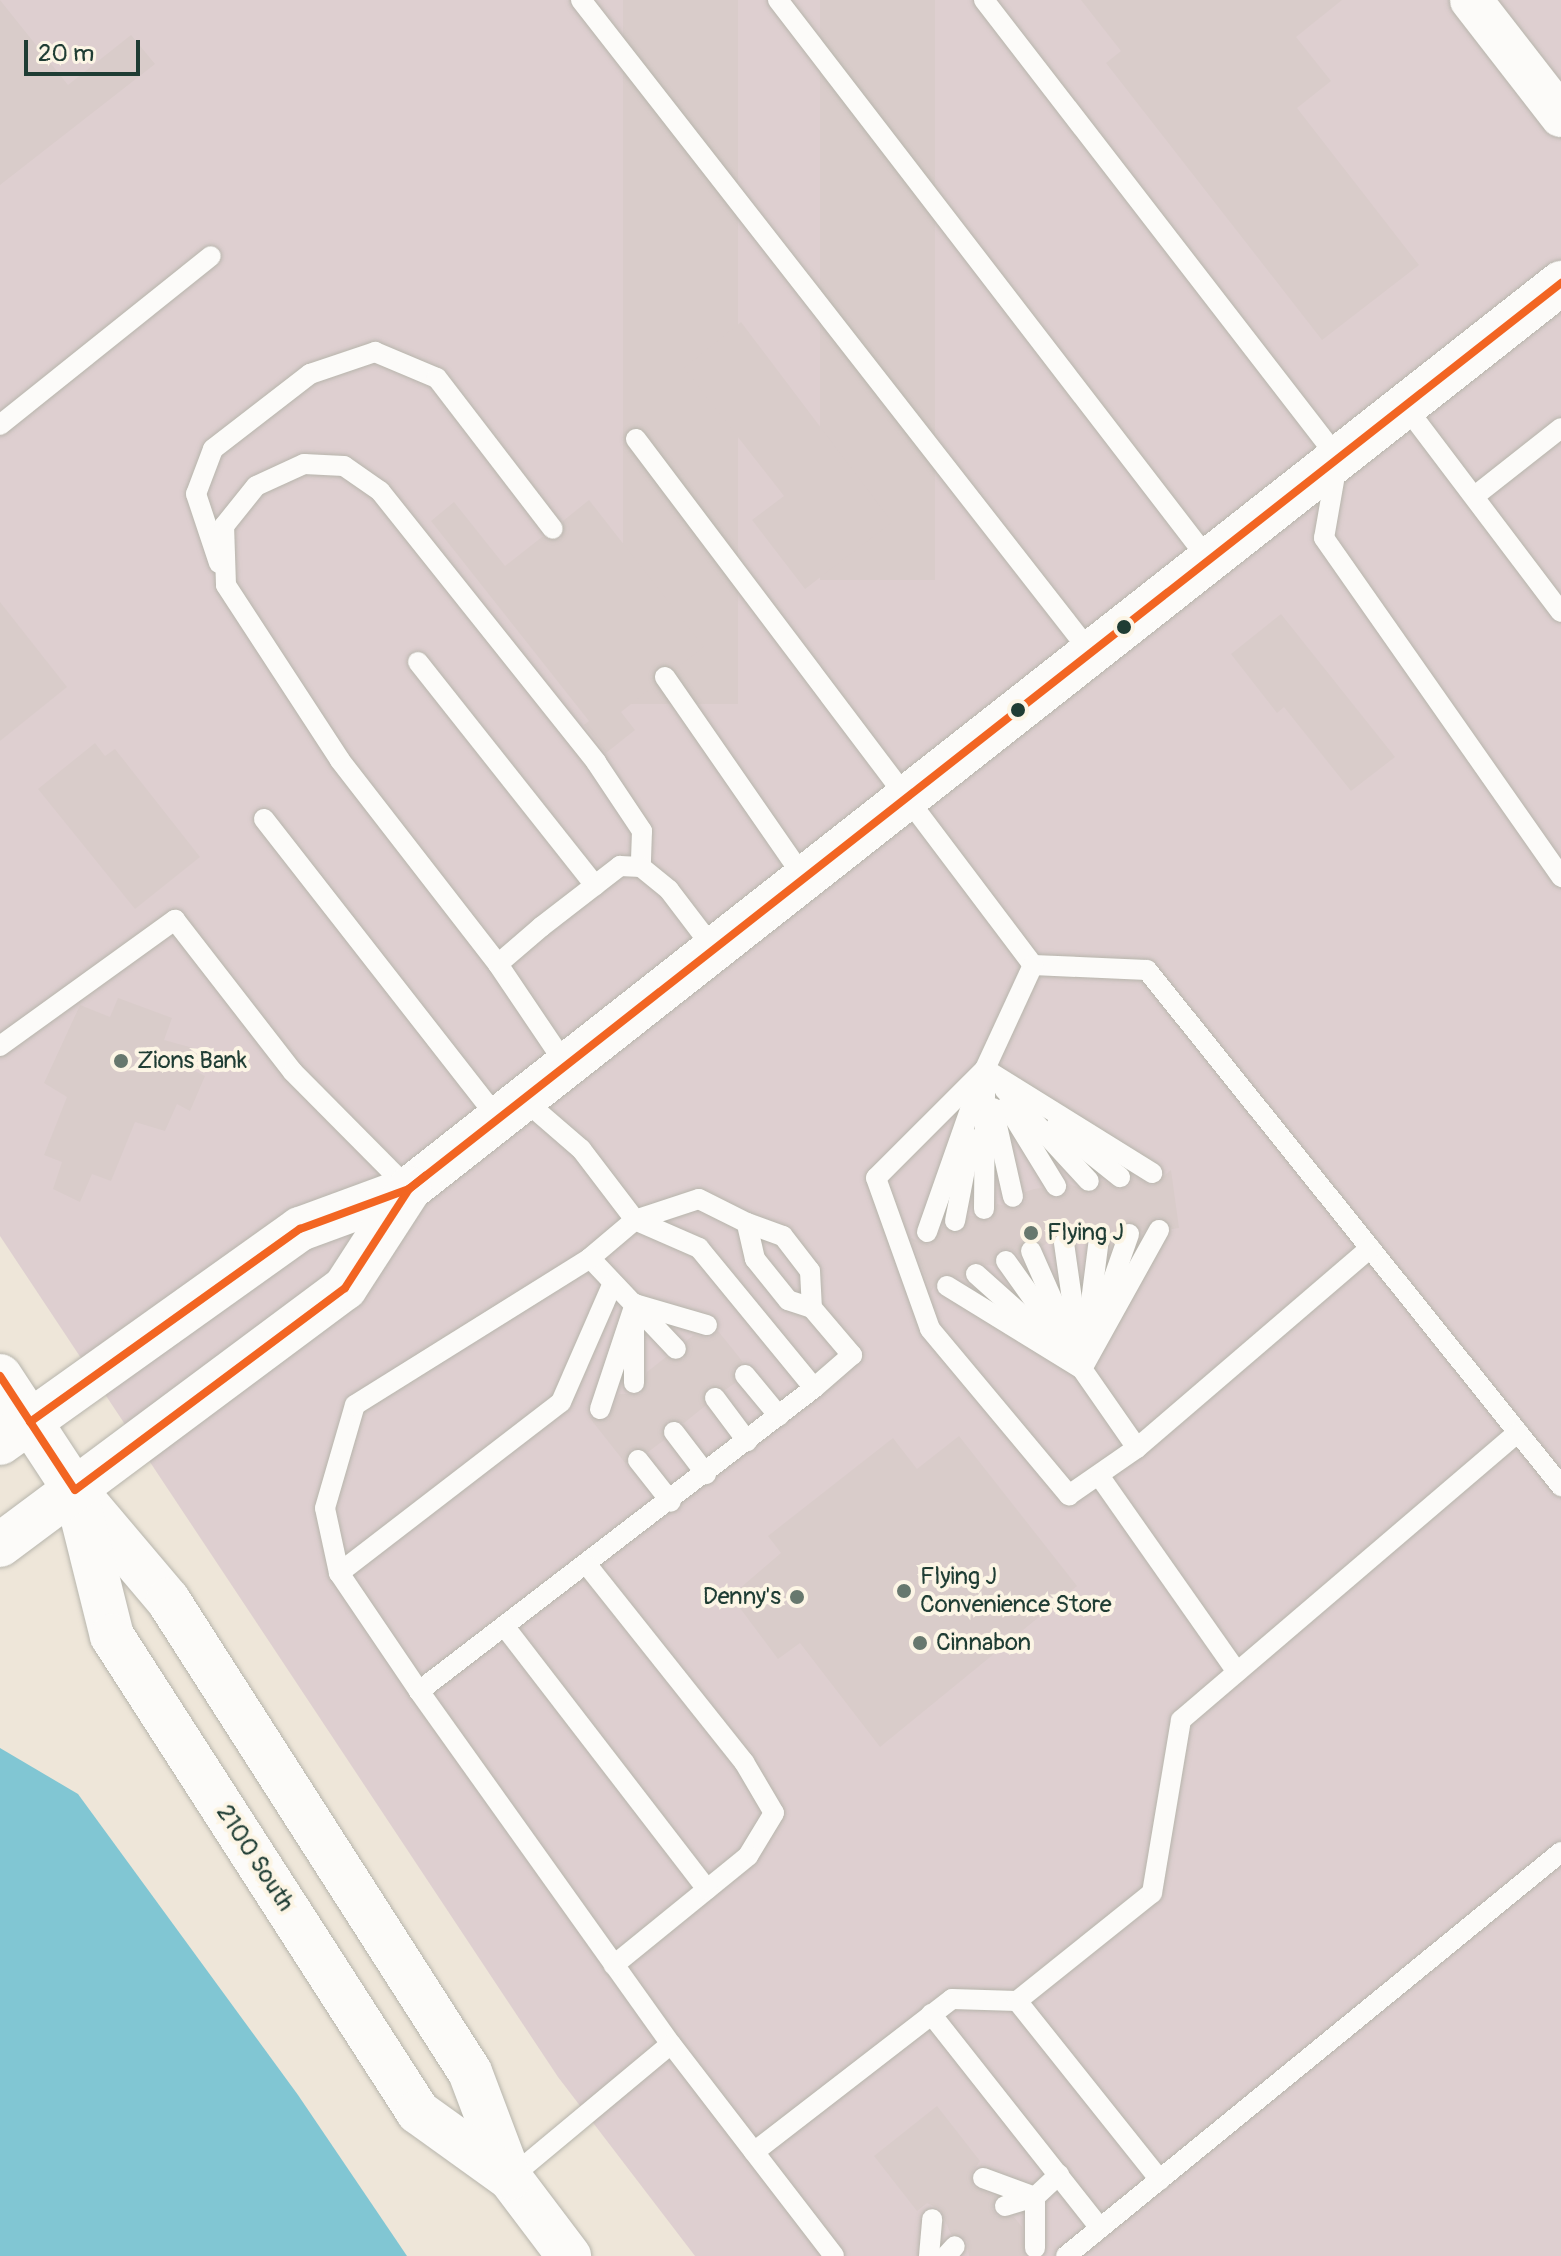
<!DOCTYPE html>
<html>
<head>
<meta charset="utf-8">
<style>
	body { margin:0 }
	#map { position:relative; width:1561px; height:2256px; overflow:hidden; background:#eee6d9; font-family:Pangolin,sans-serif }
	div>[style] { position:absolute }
	.industrial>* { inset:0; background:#decfd0 }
	.water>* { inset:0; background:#81c6d3 }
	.building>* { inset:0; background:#d9ccca; transform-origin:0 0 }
	.roads { filter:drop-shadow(0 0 2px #b7b5ac) drop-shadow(0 0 2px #b7b5ac) }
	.lane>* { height:20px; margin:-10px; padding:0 10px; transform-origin:10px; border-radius:10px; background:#fcfbf9 }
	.street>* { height:42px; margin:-21px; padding:0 21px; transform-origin:21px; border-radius:21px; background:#fcfbf9 }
	.secondary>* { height:44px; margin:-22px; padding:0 22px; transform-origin:22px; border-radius:22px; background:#fcfbf9 }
	.bus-1>* { height:8px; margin:-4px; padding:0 4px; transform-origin:4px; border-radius:4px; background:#f26522 }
	.dots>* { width:22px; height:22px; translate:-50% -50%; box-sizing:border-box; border:4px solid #fcf5e5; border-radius:50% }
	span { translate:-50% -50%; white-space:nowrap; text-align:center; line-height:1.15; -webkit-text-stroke:8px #fcf5e5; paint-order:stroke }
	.poi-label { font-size:24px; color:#1f3d34 }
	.left { translate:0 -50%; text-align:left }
	.right { translate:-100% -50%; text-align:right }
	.street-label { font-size:24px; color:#1f3d34 }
	.scale { position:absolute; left:24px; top:40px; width:116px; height:36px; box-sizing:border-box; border:4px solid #1f3d34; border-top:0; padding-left:10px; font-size:24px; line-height:28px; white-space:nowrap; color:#1f3d34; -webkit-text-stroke:6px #fcf5e5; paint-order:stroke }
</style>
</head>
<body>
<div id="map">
	<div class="industrial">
		<i style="clip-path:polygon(0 0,1561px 0,1561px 2256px,695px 2256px,558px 2077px,0 1236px)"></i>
	</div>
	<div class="water">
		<i style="clip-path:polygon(0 1748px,78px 1794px,298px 2095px,407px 2256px,0 2256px)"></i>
	</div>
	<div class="building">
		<i style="clip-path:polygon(0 0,68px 85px,131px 35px,155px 64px,0 185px)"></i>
		<i style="left:623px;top:0;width:115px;height:704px"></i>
		<i style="left:820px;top:0;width:115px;height:580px"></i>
		<i style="clip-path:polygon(1081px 0,1342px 0,1296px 37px,1331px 81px,1297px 108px,1419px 265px,1322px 340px,1106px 63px,1121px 51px)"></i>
		<i style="clip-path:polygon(741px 322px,892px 522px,805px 589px,752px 520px,784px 496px,684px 368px)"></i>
		<i style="clip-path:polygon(589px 500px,704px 647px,675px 669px,657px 667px,655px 685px,621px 712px,635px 730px,606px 753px,584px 725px,589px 721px,431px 521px,454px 502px,505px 566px,542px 537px,561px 539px,563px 521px)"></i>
		<i style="clip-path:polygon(0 602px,67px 687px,0 741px)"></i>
		<i style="clip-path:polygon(1281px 614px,1395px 757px,1351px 791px,1284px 707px,1277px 713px,1231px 654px)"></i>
		<i style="clip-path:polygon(95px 743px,105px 756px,115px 749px,200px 857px,135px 909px,38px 789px)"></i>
		<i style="clip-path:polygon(118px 998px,172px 1018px,164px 1040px,193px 1048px,187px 1067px,205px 1076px,190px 1111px,177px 1104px,165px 1131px,135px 1122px,111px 1181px,92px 1174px,80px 1202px,53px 1189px,62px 1162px,44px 1155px,67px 1097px,44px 1083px,80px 1005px,110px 1017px)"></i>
		<i style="clip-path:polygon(1171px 1170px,1179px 1228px,1172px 1229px,1158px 1217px,1143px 1233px,1127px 1221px,1114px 1236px,1100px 1225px,1089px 1230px,1086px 1240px,1077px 1241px,1063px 1230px,1043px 1246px,1026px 1239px,1019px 1256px,1011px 1249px,999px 1250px,994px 1266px,971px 1262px,964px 1279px,942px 1274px,931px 1292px,911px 1238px,930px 1245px,943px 1226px,960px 1233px,969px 1215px,990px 1221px,997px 1204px,1017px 1209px,1025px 1202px,1025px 1192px,1034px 1189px,1042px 1188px,1056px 1199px,1067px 1193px,1069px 1184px,1093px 1193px,1102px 1180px,1119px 1190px,1130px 1186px,1133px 1176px,1152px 1186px)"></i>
		<i style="clip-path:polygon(718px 1331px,743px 1362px,733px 1370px,735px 1383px,725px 1390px,708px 1387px,705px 1406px,684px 1423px,667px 1421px,664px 1440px,648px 1452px,631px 1449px,626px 1464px,589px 1417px,608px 1419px,619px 1394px,641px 1394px,647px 1372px,666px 1357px,684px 1359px,686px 1341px,694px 1335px,709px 1338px)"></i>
		<i style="clip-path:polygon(959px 1436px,1077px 1586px,880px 1747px,800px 1643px,778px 1659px,731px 1596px,781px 1553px,768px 1536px,893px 1438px,917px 1469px)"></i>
		<i style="clip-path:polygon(937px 2106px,980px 2161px,971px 2174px,973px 2186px,996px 2197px,992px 2209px,997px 2216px,1014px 2217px,1022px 2227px,1025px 2256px,969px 2256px,967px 2241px,951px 2234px,940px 2209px,927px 2203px,917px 2211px,874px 2156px)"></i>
	</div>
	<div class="roads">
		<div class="lane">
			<i style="left:581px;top:0;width:829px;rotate:52.01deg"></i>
			<i style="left:778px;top:0;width:707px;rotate:52.42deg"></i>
			<i style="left:984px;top:0;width:579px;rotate:52.3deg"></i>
			<i style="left:1338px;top:458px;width:81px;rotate:99.9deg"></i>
			<i style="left:1324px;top:538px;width:414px;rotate:55deg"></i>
			<i style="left:1405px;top:406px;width:258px;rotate:52.9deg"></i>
			<i style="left:0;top:425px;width:270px;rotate:-38.7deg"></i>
			<i style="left:636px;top:439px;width:659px;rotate:52.96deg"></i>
			<i style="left:1033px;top:965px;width:114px;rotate:2.5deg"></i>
			<i style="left:1147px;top:970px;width:662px;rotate:51.26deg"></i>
			<i style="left:1476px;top:495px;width:108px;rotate:-38.2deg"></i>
			<i style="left:219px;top:563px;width:73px;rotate:-108.4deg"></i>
			<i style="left:196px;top:494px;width:48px;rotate:-69.3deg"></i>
			<i style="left:213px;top:449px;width:123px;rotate:-37.7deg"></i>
			<i style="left:310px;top:374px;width:69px;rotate:-18.7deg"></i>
			<i style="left:375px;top:352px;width:67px;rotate:22.8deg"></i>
			<i style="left:437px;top:378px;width:190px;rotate:52.5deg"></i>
			<i style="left:418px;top:662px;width:285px;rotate:51.6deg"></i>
			<i style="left:665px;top:677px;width:244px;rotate:55.3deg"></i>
			<i style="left:264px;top:819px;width:380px;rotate:52deg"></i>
			<i style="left:498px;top:964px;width:258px;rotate:-127.8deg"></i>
			<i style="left:340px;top:760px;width:209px;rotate:-123.1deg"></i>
			<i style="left:226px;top:585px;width:59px;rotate:-91.9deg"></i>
			<i style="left:224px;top:526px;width:51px;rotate:-51.3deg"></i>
			<i style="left:256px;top:486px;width:53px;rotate:-24.6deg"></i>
			<i style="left:304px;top:464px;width:40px;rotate:2.9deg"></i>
			<i style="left:344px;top:466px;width:44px;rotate:34.8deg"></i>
			<i style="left:380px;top:491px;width:347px;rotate:51.4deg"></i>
			<i style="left:596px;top:762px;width:83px;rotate:56.3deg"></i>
			<i style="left:642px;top:831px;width:36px;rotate:92deg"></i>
			<i style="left:1033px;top:965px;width:115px;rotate:114.8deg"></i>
			<i style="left:985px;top:1069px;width:197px;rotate:31.9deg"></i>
			<i style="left:0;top:1046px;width:216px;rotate:-35.8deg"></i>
			<i style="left:175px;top:920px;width:192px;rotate:52.2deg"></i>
			<i style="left:293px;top:1072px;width:165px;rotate:45.2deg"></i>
			<i style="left:566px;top:1065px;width:122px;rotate:-124deg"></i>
			<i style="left:498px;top:964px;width:57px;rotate:-40.7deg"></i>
			<i style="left:541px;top:927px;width:100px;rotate:-37.7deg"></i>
			<i style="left:620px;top:866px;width:21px;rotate:3deg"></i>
			<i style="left:641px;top:867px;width:36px;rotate:39deg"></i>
			<i style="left:669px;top:890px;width:74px;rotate:52.7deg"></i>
			<i style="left:985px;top:1069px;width:154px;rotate:135deg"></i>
			<i style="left:876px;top:1178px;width:160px;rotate:70.3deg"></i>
			<i style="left:930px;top:1329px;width:217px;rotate:50.1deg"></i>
			<i style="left:1069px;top:1495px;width:83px;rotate:-34.7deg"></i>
			<i style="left:1137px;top:1448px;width:307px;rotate:-40.6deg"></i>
			<i style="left:1004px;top:1089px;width:125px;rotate:47.3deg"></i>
			<i style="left:523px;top:1099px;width:77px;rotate:40.8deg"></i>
			<i style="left:581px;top:1149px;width:89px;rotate:52.7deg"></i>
			<i style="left:635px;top:1220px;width:70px;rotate:23.6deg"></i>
			<i style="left:699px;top:1248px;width:181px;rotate:50.6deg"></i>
			<i style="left:814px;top:1388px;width:498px;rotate:142.5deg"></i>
			<i style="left:419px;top:1691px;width:434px;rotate:54.5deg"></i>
			<i style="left:671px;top:2044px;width:267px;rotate:52.4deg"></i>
			<i style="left:1007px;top:1106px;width:94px;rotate:58.5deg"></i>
			<i style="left:993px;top:1108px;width:91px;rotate:77.3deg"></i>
			<i style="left:1056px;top:1126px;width:82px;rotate:38.6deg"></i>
			<i style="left:984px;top:1209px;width:124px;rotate:-89.5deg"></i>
			<i style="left:955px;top:1221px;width:84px;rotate:-79deg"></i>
			<i style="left:927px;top:1232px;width:165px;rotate:-70.6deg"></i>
			<i style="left:1064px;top:1243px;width:99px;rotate:81.9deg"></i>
			<i style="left:1031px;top:1251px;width:84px;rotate:66.2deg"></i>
			<i style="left:590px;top:1258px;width:125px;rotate:46.6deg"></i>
			<i style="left:1006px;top:1261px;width:124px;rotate:54.5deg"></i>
			<i style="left:976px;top:1274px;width:90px;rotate:41.8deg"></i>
			<i style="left:947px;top:1286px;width:158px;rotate:31.6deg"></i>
			<i style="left:635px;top:1304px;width:75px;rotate:16.3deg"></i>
			<i style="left:812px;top:1308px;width:25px;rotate:-162deg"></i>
			<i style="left:788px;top:1300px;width:53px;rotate:-128.8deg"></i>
			<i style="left:755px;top:1259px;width:37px;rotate:-103deg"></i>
			<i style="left:747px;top:1223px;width:38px;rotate:20deg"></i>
			<i style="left:783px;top:1236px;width:44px;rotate:52.4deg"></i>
			<i style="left:810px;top:1271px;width:37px;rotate:87deg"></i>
			<i style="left:812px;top:1308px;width:62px;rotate:49.6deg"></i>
			<i style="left:852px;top:1355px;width:50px;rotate:139deg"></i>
			<i style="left:1100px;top:1317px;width:88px;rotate:-70.7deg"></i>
			<i style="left:1084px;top:1357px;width:120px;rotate:-82.8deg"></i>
			<i style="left:745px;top:1375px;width:53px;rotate:50.3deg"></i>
			<i style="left:634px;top:1383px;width:59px;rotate:-90deg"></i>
			<i style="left:715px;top:1398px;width:54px;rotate:53.3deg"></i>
			<i style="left:600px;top:1409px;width:111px;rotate:-71.6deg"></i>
			<i style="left:674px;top:1432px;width:53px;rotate:52.7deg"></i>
			<i style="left:1137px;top:1448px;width:96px;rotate:-124.8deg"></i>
			<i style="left:1082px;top:1369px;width:159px;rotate:-61deg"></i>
			<i style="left:638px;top:1460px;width:53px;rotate:51.8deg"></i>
			<i style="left:1100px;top:1477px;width:238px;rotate:54.9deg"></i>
			<i style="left:588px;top:1566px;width:251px;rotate:51.5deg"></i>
			<i style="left:744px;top:1762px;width:59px;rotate:59.5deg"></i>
			<i style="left:774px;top:1813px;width:50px;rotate:121.2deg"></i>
			<i style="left:748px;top:1856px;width:173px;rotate:140.9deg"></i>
			<i style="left:339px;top:1573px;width:280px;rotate:-37.6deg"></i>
			<i style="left:561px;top:1402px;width:128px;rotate:-66.4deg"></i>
			<i style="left:505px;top:1627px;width:331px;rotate:52.4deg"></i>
			<i style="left:419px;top:1691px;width:143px;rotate:-124.1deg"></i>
			<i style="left:339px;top:1573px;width:66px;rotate:-102.2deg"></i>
			<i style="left:325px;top:1508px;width:107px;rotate:-73.8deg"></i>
			<i style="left:355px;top:1405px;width:277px;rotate:-32deg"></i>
			<i style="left:590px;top:1258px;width:59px;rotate:-40.2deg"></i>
			<i style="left:635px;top:1220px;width:67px;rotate:-18.2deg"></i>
			<i style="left:699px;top:1199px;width:54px;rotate:26.6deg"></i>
			<i style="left:931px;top:2014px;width:273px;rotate:51.7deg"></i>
			<i style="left:754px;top:2152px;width:250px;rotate:-37.7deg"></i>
			<i style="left:952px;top:1999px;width:65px;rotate:1.8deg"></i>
			<i style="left:510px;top:2178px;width:209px;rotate:-39.8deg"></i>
			<i style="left:983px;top:2178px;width:55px;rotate:20.1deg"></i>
			<i style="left:1160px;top:2180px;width:229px;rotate:-128.6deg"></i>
			<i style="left:1017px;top:2001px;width:173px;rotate:-38.7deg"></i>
			<i style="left:1152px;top:1893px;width:175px;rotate:-80.5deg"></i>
			<i style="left:1181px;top:1720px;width:443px;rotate:-40.5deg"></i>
			<i style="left:1005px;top:2206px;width:31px;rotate:-17deg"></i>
			<i style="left:1035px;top:2248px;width:51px;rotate:-90deg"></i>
			<i style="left:1035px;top:2197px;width:33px;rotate:-43deg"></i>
			<i style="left:929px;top:2256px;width:37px;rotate:-85deg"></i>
			<i style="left:946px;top:2256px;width:13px;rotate:-48deg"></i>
			<i style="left:1066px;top:2256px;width:639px;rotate:-39.22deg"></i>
		</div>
		<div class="street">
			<i style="left:1471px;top:0;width:147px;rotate:52.2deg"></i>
		</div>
		<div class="secondary">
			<i style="left:0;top:1376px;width:136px;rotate:56.7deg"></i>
			<i style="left:75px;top:1490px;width:144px;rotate:49.8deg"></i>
			<i style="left:168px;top:1600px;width:560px;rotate:57.39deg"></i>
			<i style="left:470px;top:2072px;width:113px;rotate:69.3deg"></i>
			<i style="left:510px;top:2178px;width:98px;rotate:52.9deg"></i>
			<i style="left:0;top:1443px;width:369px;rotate:-35.5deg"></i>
			<i style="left:300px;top:1229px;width:116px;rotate:-20.2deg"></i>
			<i style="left:409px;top:1189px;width:1466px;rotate:-38.18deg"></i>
			<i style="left:78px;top:1500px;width:140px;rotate:76deg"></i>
			<i style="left:112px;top:1636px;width:566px;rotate:57.26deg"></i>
			<i style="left:418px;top:2112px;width:113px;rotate:35.7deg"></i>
			<i style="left:0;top:1545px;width:430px;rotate:-36.7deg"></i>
			<i style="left:345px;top:1288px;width:118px;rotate:-57.1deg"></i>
		</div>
	</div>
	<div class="bus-1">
		<i style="left:0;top:1376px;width:136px;rotate:56.7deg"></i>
		<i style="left:75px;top:1490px;width:337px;rotate:-36.8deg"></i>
		<i style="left:345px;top:1288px;width:118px;rotate:-57.1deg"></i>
		<i style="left:409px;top:1189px;width:1466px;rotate:-38.18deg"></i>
		<i style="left:30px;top:1422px;width:332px;rotate:-35.6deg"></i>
		<i style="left:300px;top:1229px;width:116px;rotate:-20.2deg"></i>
		<i style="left:409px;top:1189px;width:21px;rotate:-39deg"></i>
	</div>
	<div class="dots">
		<i style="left:1124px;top:627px;background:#1f3d34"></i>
		<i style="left:1018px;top:710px;background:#1f3d34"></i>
		<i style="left:121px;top:1061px;background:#67786e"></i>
		<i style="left:1031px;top:1233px;background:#67786e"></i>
		<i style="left:904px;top:1591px;background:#67786e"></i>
		<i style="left:797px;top:1597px;background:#67786e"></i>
		<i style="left:920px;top:1643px;background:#67786e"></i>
	</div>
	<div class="poi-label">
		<span class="left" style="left:137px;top:1061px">Zions Bank</span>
		<span class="left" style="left:1047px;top:1233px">Flying J</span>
		<span class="left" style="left:920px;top:1591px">Flying J<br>Convenience Store</span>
		<span class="right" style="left:781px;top:1597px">Denny's</span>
		<span class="left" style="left:936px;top:1643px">Cinnabon</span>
	</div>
	<div class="street-label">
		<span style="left:255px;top:1858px;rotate:57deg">2100 South</span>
	</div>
	<div class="scale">20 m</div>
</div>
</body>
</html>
